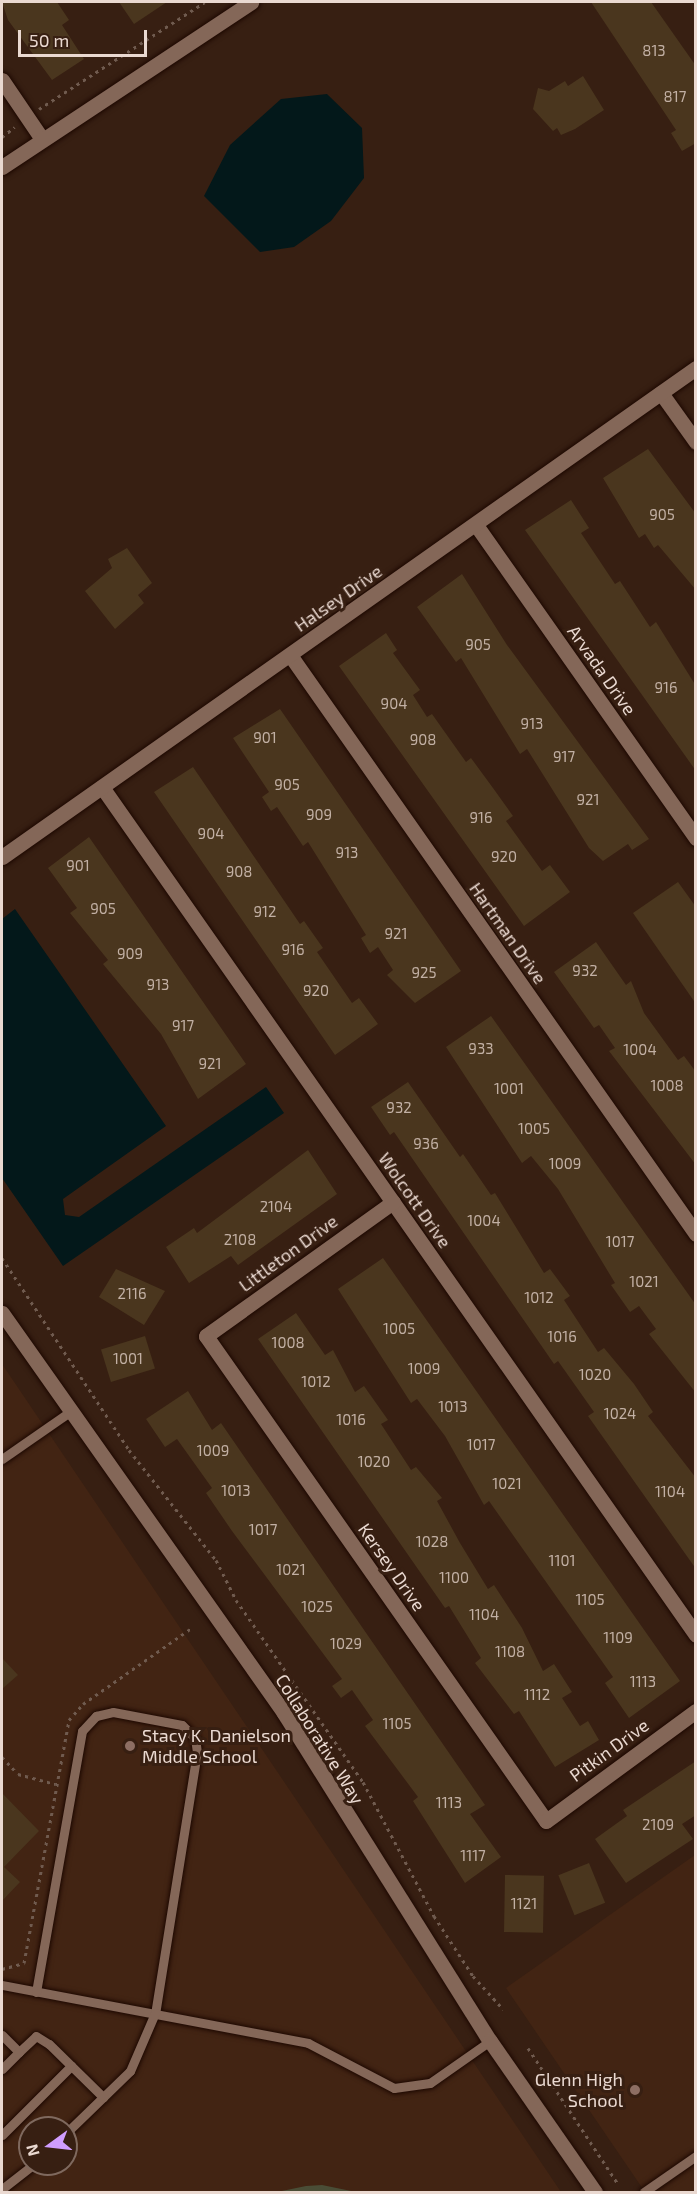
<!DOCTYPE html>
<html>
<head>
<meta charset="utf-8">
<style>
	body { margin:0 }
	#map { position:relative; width:697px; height:2194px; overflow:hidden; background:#371f12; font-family:"Exo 2",sans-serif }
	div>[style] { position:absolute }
	.built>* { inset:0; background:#422413 }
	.green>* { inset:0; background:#4a4d36 }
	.water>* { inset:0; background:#03181a }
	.building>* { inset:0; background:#4a361e; transform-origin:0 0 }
	.path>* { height:3px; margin-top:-1.5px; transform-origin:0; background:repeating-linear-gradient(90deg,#705b4f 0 3px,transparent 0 7.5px) }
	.roads { filter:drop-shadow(0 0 2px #1d0800) drop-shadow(0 0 2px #1d0800) }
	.lane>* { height:9px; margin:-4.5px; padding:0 4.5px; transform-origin:4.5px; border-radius:4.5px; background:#846758 }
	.street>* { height:15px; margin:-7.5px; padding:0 7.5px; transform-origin:7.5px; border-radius:7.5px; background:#846758 }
	.dots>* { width:16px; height:16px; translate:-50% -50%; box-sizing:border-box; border:3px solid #371f12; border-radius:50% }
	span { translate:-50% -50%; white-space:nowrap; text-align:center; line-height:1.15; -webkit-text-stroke:6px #371f12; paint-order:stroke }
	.number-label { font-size:15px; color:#c2b0a4 }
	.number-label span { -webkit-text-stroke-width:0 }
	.street-label { font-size:18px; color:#ead9d1 }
	.poi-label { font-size:18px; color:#ead9d1 }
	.left { translate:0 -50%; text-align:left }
	.right { translate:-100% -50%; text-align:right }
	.frame { position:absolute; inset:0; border:3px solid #ead9d1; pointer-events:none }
	.north { position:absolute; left:18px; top:2116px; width:60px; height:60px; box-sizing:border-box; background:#371f12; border:2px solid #7f695e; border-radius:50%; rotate:255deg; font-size:16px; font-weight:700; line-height:24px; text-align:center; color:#ead9d1 }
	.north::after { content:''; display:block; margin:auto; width:21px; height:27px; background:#d09dfe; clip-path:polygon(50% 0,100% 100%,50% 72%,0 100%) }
	.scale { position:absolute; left:18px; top:30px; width:129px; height:27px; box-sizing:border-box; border:3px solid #ead9d1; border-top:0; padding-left:8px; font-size:18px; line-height:21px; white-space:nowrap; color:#ead9d1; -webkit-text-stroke:4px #371f12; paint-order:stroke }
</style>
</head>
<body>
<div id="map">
	<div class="built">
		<i style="clip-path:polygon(evenodd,2px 1364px,561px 2192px,2px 2192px,2px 1364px,30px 2128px,66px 2128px,66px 2164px,30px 2164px,30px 2128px)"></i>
		<i style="clip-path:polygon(695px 1855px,695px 2192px,645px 2192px,506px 1988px)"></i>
	</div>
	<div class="green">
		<i style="clip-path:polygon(322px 2185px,356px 2192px,277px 2192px,306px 2186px)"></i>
	</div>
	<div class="water">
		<i style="clip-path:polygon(327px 94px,362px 128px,364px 178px,331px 221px,294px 247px,260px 252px,204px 196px,230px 145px,281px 99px)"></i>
		<i style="clip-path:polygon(15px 909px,166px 1126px,63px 1199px,65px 1215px,79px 1217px,266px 1087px,284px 1113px,63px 1266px,2px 1178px,2px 919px)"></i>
	</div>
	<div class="building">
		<i style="clip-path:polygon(2px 2px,57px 2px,69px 20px,62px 25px,84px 59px,52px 80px,8px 20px)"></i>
		<i style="clip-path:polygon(119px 2px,167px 2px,134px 24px)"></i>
		<i style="clip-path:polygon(591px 2px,651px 2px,696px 66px,696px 143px,682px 151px,671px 133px,676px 130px)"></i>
		<i style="clip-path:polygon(583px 76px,604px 110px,575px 129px,561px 135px,557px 128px,553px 131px,533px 109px,538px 88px,549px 91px,565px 81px,568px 86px)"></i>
		<i style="clip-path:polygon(648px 449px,696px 514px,696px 590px,658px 545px,654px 548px,645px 534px,639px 538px,603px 478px)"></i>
		<i style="clip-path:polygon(571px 500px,589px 528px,581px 533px,615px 584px,620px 581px,650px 627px,656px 622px,696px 686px,696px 771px,525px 530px)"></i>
		<i style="clip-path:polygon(127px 548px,152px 583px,138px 595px,144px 603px,115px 629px,85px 591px,112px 568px,108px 559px)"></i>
		<i style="clip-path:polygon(462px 574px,507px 645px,649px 839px,632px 850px,628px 844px,603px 861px,589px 848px,527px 749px,520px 754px,461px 658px,456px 662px,417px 607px)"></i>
		<i style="clip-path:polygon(386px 633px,397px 650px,393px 653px,420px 690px,413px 695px,427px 717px,432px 714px,466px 762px,471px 758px,493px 788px,513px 816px,506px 821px,542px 871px,550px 865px,570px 892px,524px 926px,339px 666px)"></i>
		<i style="clip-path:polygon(280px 709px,461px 971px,415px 1003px,387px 975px,393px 970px,378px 947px,370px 953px,361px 938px,366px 935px,308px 842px,303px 846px,277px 807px,271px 811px,262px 797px,269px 792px,233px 738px)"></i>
		<i style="clip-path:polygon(193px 767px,300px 924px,304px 921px,323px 948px,317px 952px,352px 1003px,359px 998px,378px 1024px,335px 1055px,154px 792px)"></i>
		<i style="clip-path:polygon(89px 837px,246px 1064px,198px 1099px,161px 1034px,103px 964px,108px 960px,70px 913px,77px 908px,48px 868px)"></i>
		<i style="clip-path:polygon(678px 882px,696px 907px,696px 1004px,633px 913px)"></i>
		<i style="clip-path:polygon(596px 942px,626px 985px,631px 981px,644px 1013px,678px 1060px,684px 1056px,696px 1072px,696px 1165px,609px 1051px,615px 1048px,599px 1025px,594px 1028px,554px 972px)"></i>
		<i style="clip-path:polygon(491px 1016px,696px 1305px,696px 1393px,649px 1334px,656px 1329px,639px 1306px,630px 1312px,611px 1285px,615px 1283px,558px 1189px,531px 1156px,522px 1163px,446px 1047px)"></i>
		<i style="clip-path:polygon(408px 1082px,460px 1157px,463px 1154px,491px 1195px,495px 1193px,544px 1273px,550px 1269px,570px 1296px,564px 1300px,598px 1352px,604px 1348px,634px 1384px,653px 1412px,648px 1416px,696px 1478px,696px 1569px,588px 1416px,594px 1412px,558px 1361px,554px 1364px,394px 1132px,390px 1135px,371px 1107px)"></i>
		<i style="clip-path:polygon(308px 1150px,337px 1194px,238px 1265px,231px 1256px,189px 1283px,166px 1247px,194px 1228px,197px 1233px)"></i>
		<i style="clip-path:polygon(383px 1258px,680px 1681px,629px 1718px,605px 1683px,613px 1677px,489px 1501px,484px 1505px,445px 1436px,417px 1399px,411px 1403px,338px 1289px)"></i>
		<i style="clip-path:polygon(116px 1269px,165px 1291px,144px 1325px,99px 1297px)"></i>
		<i style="clip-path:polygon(296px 1313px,325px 1355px,333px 1350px,355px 1392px,364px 1386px,388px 1420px,381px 1424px,411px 1470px,416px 1467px,442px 1498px,437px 1501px,460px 1543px,488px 1589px,494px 1585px,522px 1628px,543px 1671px,554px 1664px,572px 1692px,562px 1698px,580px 1726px,588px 1721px,599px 1740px,555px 1767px,519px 1711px,514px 1714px,475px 1663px,481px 1658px,449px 1606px,445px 1608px,258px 1339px)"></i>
		<i style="left:145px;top:1336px;width:34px;height:46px;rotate:73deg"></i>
		<i style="clip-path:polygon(188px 1391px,212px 1430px,221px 1423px,485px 1805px,470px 1814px,501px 1857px,465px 1883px,413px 1801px,418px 1797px,365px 1726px,373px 1720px,352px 1690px,341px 1698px,332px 1686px,342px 1679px,232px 1531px,206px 1493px,212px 1488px,177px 1439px,165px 1447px,146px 1419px)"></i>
		<i style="clip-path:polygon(2px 1658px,18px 1675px,2px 1689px)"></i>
		<i style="clip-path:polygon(696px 1761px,696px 1815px,682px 1824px,693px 1839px,626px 1883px,595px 1839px,627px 1816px,623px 1810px)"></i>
		<i style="clip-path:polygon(2px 1793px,39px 1831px,4px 1867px,20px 1882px,2px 1901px)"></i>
		<i style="left:589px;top:1863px;width:43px;height:33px;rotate:68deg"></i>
		<i style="left:505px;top:1875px;width:39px;height:57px;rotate:1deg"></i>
	</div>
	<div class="path">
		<i style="left:39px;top:109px;width:197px;rotate:-32.8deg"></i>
		<i style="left:2px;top:137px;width:16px;rotate:-38deg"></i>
		<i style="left:2px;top:1258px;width:230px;rotate:56.5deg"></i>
		<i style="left:129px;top:1450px;width:140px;rotate:51.7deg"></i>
		<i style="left:216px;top:1560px;width:45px;rotate:63.4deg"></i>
		<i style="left:236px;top:1600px;width:222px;rotate:55.1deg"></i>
		<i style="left:363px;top:1782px;width:152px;rotate:62.1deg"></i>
		<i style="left:434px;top:1916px;width:72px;rotate:57deg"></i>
		<i style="left:473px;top:1976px;width:45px;rotate:47.7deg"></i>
		<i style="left:2px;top:1757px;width:23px;rotate:47deg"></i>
		<i style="left:18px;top:1774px;width:39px;rotate:15deg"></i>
		<i style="left:2px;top:1969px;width:23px;rotate:-15deg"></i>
		<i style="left:24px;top:1963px;width:247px;rotate:-79.5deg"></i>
		<i style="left:69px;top:1720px;width:21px;rotate:-49deg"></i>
		<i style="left:83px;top:1704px;width:134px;rotate:-35deg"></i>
		<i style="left:528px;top:2048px;width:163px;rotate:56.5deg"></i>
	</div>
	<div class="roads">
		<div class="lane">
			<i style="left:2px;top:1459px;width:84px;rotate:-34.8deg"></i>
			<i style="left:2px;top:1985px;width:311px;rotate:10.7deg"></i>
			<i style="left:308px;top:2043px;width:97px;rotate:27.6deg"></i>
			<i style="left:394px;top:2088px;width:36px;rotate:-8deg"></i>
			<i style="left:430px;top:2083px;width:73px;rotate:-35deg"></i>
			<i style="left:36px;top:1992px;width:265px;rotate:-80deg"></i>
			<i style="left:82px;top:1731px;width:21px;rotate:-47deg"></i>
			<i style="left:96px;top:1716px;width:17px;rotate:-13deg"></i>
			<i style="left:113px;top:1712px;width:70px;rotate:10.7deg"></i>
			<i style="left:182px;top:1725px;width:18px;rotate:45deg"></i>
			<i style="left:195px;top:1738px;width:14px;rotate:82deg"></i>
			<i style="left:197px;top:1752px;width:264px;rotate:99.1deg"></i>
			<i style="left:155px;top:2013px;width:63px;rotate:113.3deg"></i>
			<i style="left:130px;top:2071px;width:89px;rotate:135.9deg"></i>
			<i style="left:2px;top:2035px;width:24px;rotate:45deg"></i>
			<i style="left:19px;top:2052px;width:23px;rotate:-43deg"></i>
			<i style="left:36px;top:2036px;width:15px;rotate:32deg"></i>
			<i style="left:49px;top:2044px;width:76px;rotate:44.5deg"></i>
			<i style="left:2px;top:2069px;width:24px;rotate:-45deg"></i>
			<i style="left:2px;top:2135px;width:98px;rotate:-45deg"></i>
			<i style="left:2px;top:2189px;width:41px;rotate:-38deg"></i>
			<i style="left:644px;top:2192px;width:63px;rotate:-34.7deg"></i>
		</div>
		<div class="street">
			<i style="left:2px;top:80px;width:71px;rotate:55.9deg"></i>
			<i style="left:2px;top:167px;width:299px;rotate:-33.5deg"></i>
			<i style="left:661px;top:393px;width:60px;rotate:54.5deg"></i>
			<i style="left:476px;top:525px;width:383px;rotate:54.9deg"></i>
			<i style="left:290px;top:655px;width:707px;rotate:54.96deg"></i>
			<i style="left:102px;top:787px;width:1035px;rotate:54.99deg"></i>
			<i style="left:2px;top:857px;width:849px;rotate:-35.17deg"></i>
			<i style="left:393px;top:1202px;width:230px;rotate:144.4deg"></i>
			<i style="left:206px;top:1336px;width:592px;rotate:54.97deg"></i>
			<i style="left:546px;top:1821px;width:186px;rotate:-36.3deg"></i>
			<i style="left:2px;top:1313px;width:489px;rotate:54.8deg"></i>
			<i style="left:284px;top:1713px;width:387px;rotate:57.9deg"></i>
			<i style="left:490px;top:2041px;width:184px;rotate:55.2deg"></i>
		</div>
	</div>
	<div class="dots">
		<i style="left:130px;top:1746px;background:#8d6e63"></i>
		<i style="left:635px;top:2090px;background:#8d6e63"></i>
	</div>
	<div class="number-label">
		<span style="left:654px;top:51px">813</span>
		<span style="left:675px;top:97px">817</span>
		<span style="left:662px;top:515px">905</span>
		<span style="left:478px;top:645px">905</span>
		<span style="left:666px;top:688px">916</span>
		<span style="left:394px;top:704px">904</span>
		<span style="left:532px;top:724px">913</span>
		<span style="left:265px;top:738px">901</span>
		<span style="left:423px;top:740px">908</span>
		<span style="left:564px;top:757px">917</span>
		<span style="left:287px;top:785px">905</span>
		<span style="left:588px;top:800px">921</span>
		<span style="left:319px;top:815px">909</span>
		<span style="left:481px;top:818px">916</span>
		<span style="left:211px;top:834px">904</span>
		<span style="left:347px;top:853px">913</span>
		<span style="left:504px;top:857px">920</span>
		<span style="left:78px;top:866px">901</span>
		<span style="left:239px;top:872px">908</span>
		<span style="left:103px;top:909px">905</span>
		<span style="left:265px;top:912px">912</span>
		<span style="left:396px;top:934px">921</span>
		<span style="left:293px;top:950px">916</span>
		<span style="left:130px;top:954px">909</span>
		<span style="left:585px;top:971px">932</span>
		<span style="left:424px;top:973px">925</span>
		<span style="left:158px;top:985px">913</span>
		<span style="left:316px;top:991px">920</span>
		<span style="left:183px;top:1026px">917</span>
		<span style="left:481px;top:1049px">933</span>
		<span style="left:640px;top:1050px">1004</span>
		<span style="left:210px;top:1064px">921</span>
		<span style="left:667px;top:1086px">1008</span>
		<span style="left:509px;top:1089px">1001</span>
		<span style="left:399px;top:1108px">932</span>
		<span style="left:534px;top:1129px">1005</span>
		<span style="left:426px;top:1144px">936</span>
		<span style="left:565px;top:1164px">1009</span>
		<span style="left:276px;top:1207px">2104</span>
		<span style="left:484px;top:1221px">1004</span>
		<span style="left:240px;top:1240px">2108</span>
		<span style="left:620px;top:1242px">1017</span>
		<span style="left:644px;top:1282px">1021</span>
		<span style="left:132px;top:1294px">2116</span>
		<span style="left:539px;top:1298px">1012</span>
		<span style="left:399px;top:1329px">1005</span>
		<span style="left:562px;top:1337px">1016</span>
		<span style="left:288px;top:1343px">1008</span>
		<span style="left:128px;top:1359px">1001</span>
		<span style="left:424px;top:1369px">1009</span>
		<span style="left:595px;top:1375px">1020</span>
		<span style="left:316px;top:1382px">1012</span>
		<span style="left:453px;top:1407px">1013</span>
		<span style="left:620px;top:1414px">1024</span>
		<span style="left:351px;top:1420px">1016</span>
		<span style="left:481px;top:1445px">1017</span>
		<span style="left:213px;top:1451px">1009</span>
		<span style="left:374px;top:1462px">1020</span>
		<span style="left:507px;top:1484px">1021</span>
		<span style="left:236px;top:1491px">1013</span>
		<span style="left:670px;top:1492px">1104</span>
		<span style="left:263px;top:1530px">1017</span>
		<span style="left:432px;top:1542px">1028</span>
		<span style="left:562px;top:1561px">1101</span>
		<span style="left:291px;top:1570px">1021</span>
		<span style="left:454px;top:1578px">1100</span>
		<span style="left:590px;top:1600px">1105</span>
		<span style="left:317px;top:1607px">1025</span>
		<span style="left:484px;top:1615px">1104</span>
		<span style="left:618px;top:1638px">1109</span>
		<span style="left:346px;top:1644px">1029</span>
		<span style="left:510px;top:1652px">1108</span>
		<span style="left:643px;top:1682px">1113</span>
		<span style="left:537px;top:1695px">1112</span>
		<span style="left:397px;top:1724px">1105</span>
		<span style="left:449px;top:1803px">1113</span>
		<span style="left:658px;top:1825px">2109</span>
		<span style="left:473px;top:1856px">1117</span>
		<span style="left:524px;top:1904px">1121</span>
	</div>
	<div class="street-label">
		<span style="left:338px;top:598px;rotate:-35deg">Halsey Drive</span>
		<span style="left:602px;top:670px;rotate:55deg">Arvada Drive</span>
		<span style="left:508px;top:933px;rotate:55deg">Hartman Drive</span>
		<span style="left:415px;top:1200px;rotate:55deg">Wolcott Drive</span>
		<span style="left:288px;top:1253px;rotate:-36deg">Littleton Drive</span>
		<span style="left:392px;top:1567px;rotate:55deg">Kersey Drive</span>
		<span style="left:320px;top:1739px;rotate:58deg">Collaborative Way</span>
		<span style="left:609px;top:1750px;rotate:-36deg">Pitkin Drive</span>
	</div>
	<div class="poi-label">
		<span class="left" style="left:142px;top:1746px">Stacy K. Danielson<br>Middle School</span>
		<span class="right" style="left:623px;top:2090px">Glenn High<br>School</span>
	</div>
	<div class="frame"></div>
	<div class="north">N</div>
	<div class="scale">50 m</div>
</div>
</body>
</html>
